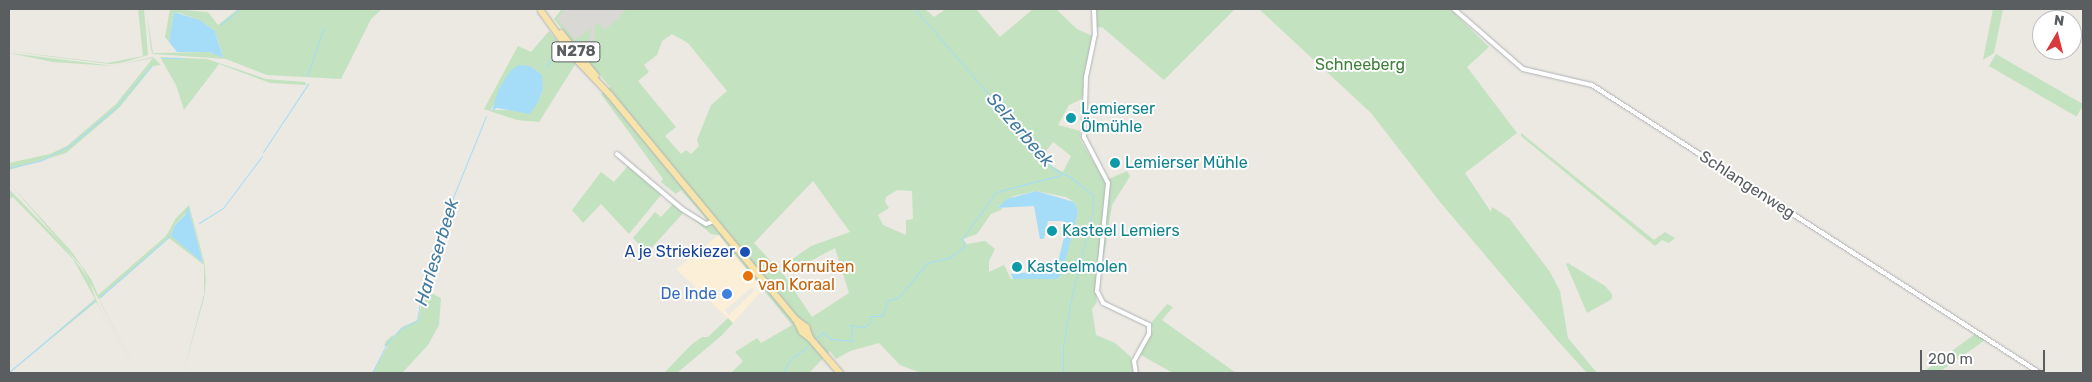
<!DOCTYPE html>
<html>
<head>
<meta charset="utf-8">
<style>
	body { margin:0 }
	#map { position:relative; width:2092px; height:382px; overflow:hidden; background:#ece8e2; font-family:Rubik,sans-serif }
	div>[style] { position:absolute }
	.commercial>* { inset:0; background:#fbefd8 }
	.industrial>* { inset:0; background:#dad8d4 }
	.green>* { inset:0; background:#c3e2c0; transform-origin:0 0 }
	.water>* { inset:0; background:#a5ddf8 }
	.stream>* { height:1px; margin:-0.5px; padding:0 0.5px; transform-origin:0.5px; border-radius:0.5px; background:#a5ddf8 }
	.roads { filter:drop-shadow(0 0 1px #afb3b6) drop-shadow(0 0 1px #afb3b6) }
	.minor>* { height:4px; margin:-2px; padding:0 2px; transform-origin:2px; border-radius:2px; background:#fff }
	.primary>* { height:6px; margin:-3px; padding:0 3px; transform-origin:3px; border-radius:3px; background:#f8e3aa }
	.dots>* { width:14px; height:14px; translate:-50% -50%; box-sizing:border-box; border:2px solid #fff; border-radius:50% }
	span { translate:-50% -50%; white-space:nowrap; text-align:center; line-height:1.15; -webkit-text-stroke:4px #fff; paint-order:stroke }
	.shield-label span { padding:1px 4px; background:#fff; border:1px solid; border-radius:4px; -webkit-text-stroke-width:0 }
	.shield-label { font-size:15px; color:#5a5e61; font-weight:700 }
	.park-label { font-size:16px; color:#3f803b }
	.culture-label { font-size:16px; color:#0d838f }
	.left { translate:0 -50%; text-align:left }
	.street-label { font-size:16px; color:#5a5e61 }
	.transit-label { font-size:16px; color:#164399 }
	.right { translate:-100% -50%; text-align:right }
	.food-label { font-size:16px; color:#c56008 }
	.shop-label { font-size:16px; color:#366cbe }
	.water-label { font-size:18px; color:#427aa0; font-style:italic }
	.frame { position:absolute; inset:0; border:10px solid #5a5e61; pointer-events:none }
	.north { position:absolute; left:2032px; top:10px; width:50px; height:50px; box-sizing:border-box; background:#fff; border:1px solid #bdbfc0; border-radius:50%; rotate:8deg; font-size:14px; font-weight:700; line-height:20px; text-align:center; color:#5a5e61 }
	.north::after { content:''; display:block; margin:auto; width:18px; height:22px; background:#db383d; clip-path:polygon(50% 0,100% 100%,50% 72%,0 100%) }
	.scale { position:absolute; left:1920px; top:350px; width:125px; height:22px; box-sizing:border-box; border:2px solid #5a5e61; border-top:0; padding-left:6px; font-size:15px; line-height:18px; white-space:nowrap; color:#5a5e61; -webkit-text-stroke:4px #fff; paint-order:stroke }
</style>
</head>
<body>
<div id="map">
	<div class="commercial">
		<i style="clip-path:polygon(evenodd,719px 235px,763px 289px,733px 323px,676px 269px,719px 235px,752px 287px,755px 290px,729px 315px,725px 310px,752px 287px)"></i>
	</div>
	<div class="industrial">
		<i style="clip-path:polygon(562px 9px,636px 9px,611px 25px,586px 58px,554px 19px)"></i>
	</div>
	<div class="green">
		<i style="clip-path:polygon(138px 9px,144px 9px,148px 55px,121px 63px,110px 64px,53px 57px,9px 51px,108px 63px,143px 56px)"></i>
		<i style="clip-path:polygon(146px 9px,153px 53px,209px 52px,223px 57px,215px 31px,200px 20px,180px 13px,174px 12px,169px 42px,165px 37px,170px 9px,208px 12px,218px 25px,238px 9px,382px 9px,371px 19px,341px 79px,267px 75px,226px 59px,154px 54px,152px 53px,151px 49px)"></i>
		<i style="clip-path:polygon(562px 9px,565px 9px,558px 19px,575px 40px,591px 28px,590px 38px,581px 49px,578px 49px,554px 19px)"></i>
		<i style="clip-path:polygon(evenodd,627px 9px,925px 9px,934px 17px,946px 9px,976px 9px,1000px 37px,1033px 9px,1056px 9px,1077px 29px,1092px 36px,1082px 99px,1069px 105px,1058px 125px,1080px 131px,1081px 141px,1107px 184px,1095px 288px,1097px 302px,1092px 309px,1096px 335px,1115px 343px,1131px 357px,1133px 373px,921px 373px,900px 365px,879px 343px,850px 351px,836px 359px,830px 351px,809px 373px,731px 373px,743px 361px,735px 352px,757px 338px,761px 343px,792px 325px,719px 235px,711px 234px,691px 217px,705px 224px,709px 222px,681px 190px,676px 194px,661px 182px,663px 179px,601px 94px,610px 87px,583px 55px,594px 41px,595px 26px,599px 23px,605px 30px,627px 9px,672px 34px,688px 43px,727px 91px,711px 105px,697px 140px,699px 146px,691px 154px,686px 150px,681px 154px,665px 136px,676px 127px,638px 81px,649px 72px,644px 65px,657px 55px,662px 41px,672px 34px,627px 9px,1053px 142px,1071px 156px,1063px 172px,1052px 166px,1043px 155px,1053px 142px,627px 9px,813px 181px,850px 232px,811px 246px,784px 265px,788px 273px,835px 248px,849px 293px,812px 317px,784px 275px,754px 243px,813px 181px,627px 9px,897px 190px,912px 191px,913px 219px,906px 220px,906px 235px,883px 225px,878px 215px,889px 208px,885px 202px,886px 197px,897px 190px,627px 9px,1036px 191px,1066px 197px,1074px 202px,1078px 212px,1061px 275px,1057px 279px,1011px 279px,1004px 265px,989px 272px,989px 261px,995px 249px,985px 241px,967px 244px,963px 239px,977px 234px,991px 214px,1003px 209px,997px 207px,1014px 196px,1036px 191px)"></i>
		<i style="clip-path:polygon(1096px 9px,1235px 9px,1164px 80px,1102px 27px,1096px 28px)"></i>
		<i style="clip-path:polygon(1259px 9px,1450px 9px,1489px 47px,1467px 67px,1517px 133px,1465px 173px,1491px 212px,1492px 207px,1509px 218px,1550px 272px,1560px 291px,1568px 338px,1597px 373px,1587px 373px,1557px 340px,1440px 202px,1371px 113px)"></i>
		<i style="clip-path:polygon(1993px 9px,2003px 9px,1994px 53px,1983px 60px)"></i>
		<i style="clip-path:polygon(evenodd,549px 31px,576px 63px,539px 122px,517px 120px,484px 109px,518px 46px,531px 52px,549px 31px,510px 71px,543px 89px,538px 102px,509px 110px,491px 110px,510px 71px)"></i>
		<i style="clip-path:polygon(9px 53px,114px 66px,153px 57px,161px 65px,153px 66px,119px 108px,66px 153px,9px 170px,9px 163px,50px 154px,67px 146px,116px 104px,153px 58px,113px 66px,53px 62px)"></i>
		<i style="left:1996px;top:54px;width:101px;height:14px;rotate:30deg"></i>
		<i style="clip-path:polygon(160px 57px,207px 59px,266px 79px,305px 82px,307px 85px,270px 83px,219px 64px,184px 110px,176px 85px)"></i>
		<i style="clip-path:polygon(1521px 133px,1654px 240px,1665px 232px,1675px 238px,1669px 243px,1662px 240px,1655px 246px,1521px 136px)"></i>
		<i style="clip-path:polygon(628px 166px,661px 195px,629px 234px,601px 204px,583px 223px,572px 210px,601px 172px,614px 182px)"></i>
		<i style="clip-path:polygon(1127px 171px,1130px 176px,1112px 205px,1101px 275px,1109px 179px)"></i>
		<i style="clip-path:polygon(evenodd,9px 183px,71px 251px,91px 279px,98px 295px,166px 236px,176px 218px,189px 205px,204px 261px,206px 280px,204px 298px,183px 373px,204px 294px,204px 265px,169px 238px,99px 299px,138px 373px,81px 266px,9px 183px,189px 210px,203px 262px,203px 263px,171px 236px,174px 226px,189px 210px)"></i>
		<i style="clip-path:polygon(9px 189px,63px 245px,80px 267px,89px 281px,99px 307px,136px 373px,96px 302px,9px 373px,95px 299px,73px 259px,13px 197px,9px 199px)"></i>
		<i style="clip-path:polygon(673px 204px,684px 212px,647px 253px,633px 238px,655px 212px,661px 217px)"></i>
		<i style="clip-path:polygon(1568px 263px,1605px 286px,1612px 294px,1612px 299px,1587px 313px,1566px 264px)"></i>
		<i style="clip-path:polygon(425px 290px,441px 298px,439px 325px,428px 345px,402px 373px,372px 373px,388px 346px,384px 346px,386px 341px,393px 335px,393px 338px,402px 327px,418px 320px)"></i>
		<i style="clip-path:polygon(1167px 304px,1173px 307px,1162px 320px,1236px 373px,1173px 373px,1139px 354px,1153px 330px,1151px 323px)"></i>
		<i style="clip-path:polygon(728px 318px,733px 323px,721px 336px,677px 373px,664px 373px,691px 345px,702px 337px,708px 337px)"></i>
		<i style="clip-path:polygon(1975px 334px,1985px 340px,1938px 373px,1922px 373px)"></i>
	</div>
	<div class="water">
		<i style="clip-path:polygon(174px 12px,200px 20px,215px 31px,223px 58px,210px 52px,177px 52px,169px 42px)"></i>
		<i style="clip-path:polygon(519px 65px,530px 66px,542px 75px,543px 89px,538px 102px,530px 114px,497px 108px,492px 111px,498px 91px,510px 71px)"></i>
		<i style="clip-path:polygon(1036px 191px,1074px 202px,1078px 212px,1072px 236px,1061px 275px,1057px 279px,1013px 279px,1011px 274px,1056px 270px,1066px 229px,1063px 221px,1048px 221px,1044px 239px,1040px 239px,1034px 206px,997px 208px,1007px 199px)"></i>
		<i style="clip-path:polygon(187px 207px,189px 210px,203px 263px,171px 236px,174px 226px,186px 214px)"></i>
	</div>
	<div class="stream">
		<i style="left:915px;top:9px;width:211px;rotate:49.2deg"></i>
		<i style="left:1053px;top:169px;width:19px;rotate:25deg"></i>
		<i style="left:1070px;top:177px;width:29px;rotate:38deg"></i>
		<i style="left:1093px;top:195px;width:18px;rotate:93deg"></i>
		<i style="left:1092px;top:213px;width:94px;rotate:103.6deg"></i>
		<i style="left:1070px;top:304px;width:44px;rotate:99.2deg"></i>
		<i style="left:1063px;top:347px;width:26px;rotate:90deg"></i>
		<i style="left:220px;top:25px;width:26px;rotate:-39deg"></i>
		<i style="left:574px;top:43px;width:4px;rotate:-45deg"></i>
		<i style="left:163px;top:58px;width:19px"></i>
		<i style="left:546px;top:67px;width:11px;rotate:-56deg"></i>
		<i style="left:552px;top:58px;width:13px;rotate:-27deg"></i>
		<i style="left:307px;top:76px;width:52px;rotate:-70.9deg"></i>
		<i style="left:263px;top:152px;width:82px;rotate:-56.5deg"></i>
		<i style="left:9px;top:168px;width:32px;rotate:-13deg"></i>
		<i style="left:40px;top:161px;width:31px;rotate:-27deg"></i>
		<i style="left:68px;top:147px;width:60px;rotate:-39.6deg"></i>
		<i style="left:114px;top:109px;width:57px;rotate:-49.3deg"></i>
		<i style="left:199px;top:223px;width:28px;rotate:-32deg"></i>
		<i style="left:223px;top:208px;width:65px;rotate:-53.1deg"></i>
		<i style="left:100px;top:297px;width:94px;rotate:-41.1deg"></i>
		<i style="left:818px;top:338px;width:7px;rotate:-56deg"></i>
		<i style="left:822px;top:332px;width:11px;rotate:38deg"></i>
		<i style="left:831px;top:339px;width:21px;rotate:5deg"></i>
		<i style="left:852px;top:341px;width:16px;rotate:-94deg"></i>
		<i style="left:851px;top:325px;width:13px;rotate:9deg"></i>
		<i style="left:864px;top:327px;width:7px;rotate:-34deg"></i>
		<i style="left:870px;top:323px;width:7px;rotate:-90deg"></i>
		<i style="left:870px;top:316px;width:12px"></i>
		<i style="left:882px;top:316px;width:17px;rotate:-69deg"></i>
		<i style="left:888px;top:300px;width:10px;rotate:-11deg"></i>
		<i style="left:898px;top:298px;width:45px;rotate:-50.4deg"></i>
		<i style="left:927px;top:263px;width:23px;rotate:-13deg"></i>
		<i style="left:949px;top:258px;width:19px;rotate:-36deg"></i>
		<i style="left:964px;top:247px;width:8px;rotate:-104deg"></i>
		<i style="left:962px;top:239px;width:58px;rotate:-54.1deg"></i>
		<i style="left:996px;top:192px;width:67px;rotate:-14.7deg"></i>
		<i style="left:9px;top:372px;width:112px;rotate:-39.9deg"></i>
		<i style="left:372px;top:373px;width:35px;rotate:-63deg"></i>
		<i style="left:388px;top:342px;width:18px;rotate:-47deg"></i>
		<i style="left:400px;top:329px;width:19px;rotate:-25deg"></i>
		<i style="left:417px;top:321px;width:30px;rotate:-81deg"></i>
		<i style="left:422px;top:291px;width:61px;rotate:-73.9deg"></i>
		<i style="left:439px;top:232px;width:125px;rotate:-67.9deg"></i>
		<i style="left:782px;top:373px;width:17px;rotate:-57deg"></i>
		<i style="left:791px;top:359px;width:20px;rotate:-37deg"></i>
	</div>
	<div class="roads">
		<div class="minor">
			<i style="left:1094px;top:9px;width:25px;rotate:88deg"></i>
			<i style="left:1095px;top:34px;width:44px;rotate:101.8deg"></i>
			<i style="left:1086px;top:77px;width:60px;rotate:91.9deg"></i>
			<i style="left:1084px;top:137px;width:52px;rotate:62.4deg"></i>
			<i style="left:1108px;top:183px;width:109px;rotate:95.8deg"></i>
			<i style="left:1097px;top:291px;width:13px;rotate:63deg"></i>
			<i style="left:1103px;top:303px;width:51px;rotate:25.6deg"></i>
			<i style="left:1149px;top:325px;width:9px;rotate:90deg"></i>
			<i style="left:1149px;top:334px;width:31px;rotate:119deg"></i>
			<i style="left:1134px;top:361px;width:12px;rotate:81deg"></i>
			<i style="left:1454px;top:9px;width:91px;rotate:41deg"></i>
			<i style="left:1523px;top:69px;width:71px;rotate:13.1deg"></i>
			<i style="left:1592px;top:85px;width:533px;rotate:32.74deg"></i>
			<i style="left:617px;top:154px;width:85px;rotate:40.2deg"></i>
			<i style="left:682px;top:209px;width:28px;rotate:32deg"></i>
			<i style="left:706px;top:224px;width:9px;rotate:-21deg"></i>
		</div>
		<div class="primary">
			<i style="left:541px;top:11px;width:57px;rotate:54.3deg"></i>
			<i style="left:574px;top:57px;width:52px;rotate:46.5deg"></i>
			<i style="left:610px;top:95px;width:291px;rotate:50.4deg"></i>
			<i style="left:795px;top:319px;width:14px;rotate:36deg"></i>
			<i style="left:806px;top:327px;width:12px;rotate:70deg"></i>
			<i style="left:561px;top:33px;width:55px;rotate:50.9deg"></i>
			<i style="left:797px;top:322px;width:11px;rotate:63deg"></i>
			<i style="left:802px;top:332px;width:10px;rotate:37deg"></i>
			<i style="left:810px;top:338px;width:46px;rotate:49.4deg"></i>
		</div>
	</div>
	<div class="dots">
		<i style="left:1071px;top:118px;background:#0f9aa8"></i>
		<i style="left:1115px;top:163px;background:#0f9aa8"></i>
		<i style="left:1052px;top:231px;background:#0f9aa8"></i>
		<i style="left:745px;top:252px;background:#1a4fb4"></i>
		<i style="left:1017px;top:267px;background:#0f9aa8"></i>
		<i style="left:748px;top:276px;background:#e8710a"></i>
		<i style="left:727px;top:294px;background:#3f7fe0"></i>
	</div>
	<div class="shield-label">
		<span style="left:576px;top:52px">N278</span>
	</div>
	<div class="park-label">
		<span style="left:1360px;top:65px">Schneeberg</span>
	</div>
	<div class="culture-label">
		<span class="left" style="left:1081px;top:118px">Lemierser<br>Ölmühle</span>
		<span class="left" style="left:1125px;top:163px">Lemierser Mühle</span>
		<span class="left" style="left:1062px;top:231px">Kasteel Lemiers</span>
		<span class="left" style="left:1027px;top:267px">Kasteelmolen</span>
	</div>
	<div class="street-label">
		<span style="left:1747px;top:185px;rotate:33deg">Schlangenweg</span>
	</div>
	<div class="transit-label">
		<span class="right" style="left:735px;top:252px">A je Striekiezer</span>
	</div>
	<div class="food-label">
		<span class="left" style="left:758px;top:276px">De Kornuiten<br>van Koraal</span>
	</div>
	<div class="shop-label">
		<span class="right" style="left:717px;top:294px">De Inde</span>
	</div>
	<div class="water-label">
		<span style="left:1020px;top:130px;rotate:49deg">Selzerbeek</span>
		<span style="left:437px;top:252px;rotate:-73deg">Harleserbeek</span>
	</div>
	<div class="frame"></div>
	<div class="north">N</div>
	<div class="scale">200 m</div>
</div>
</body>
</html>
